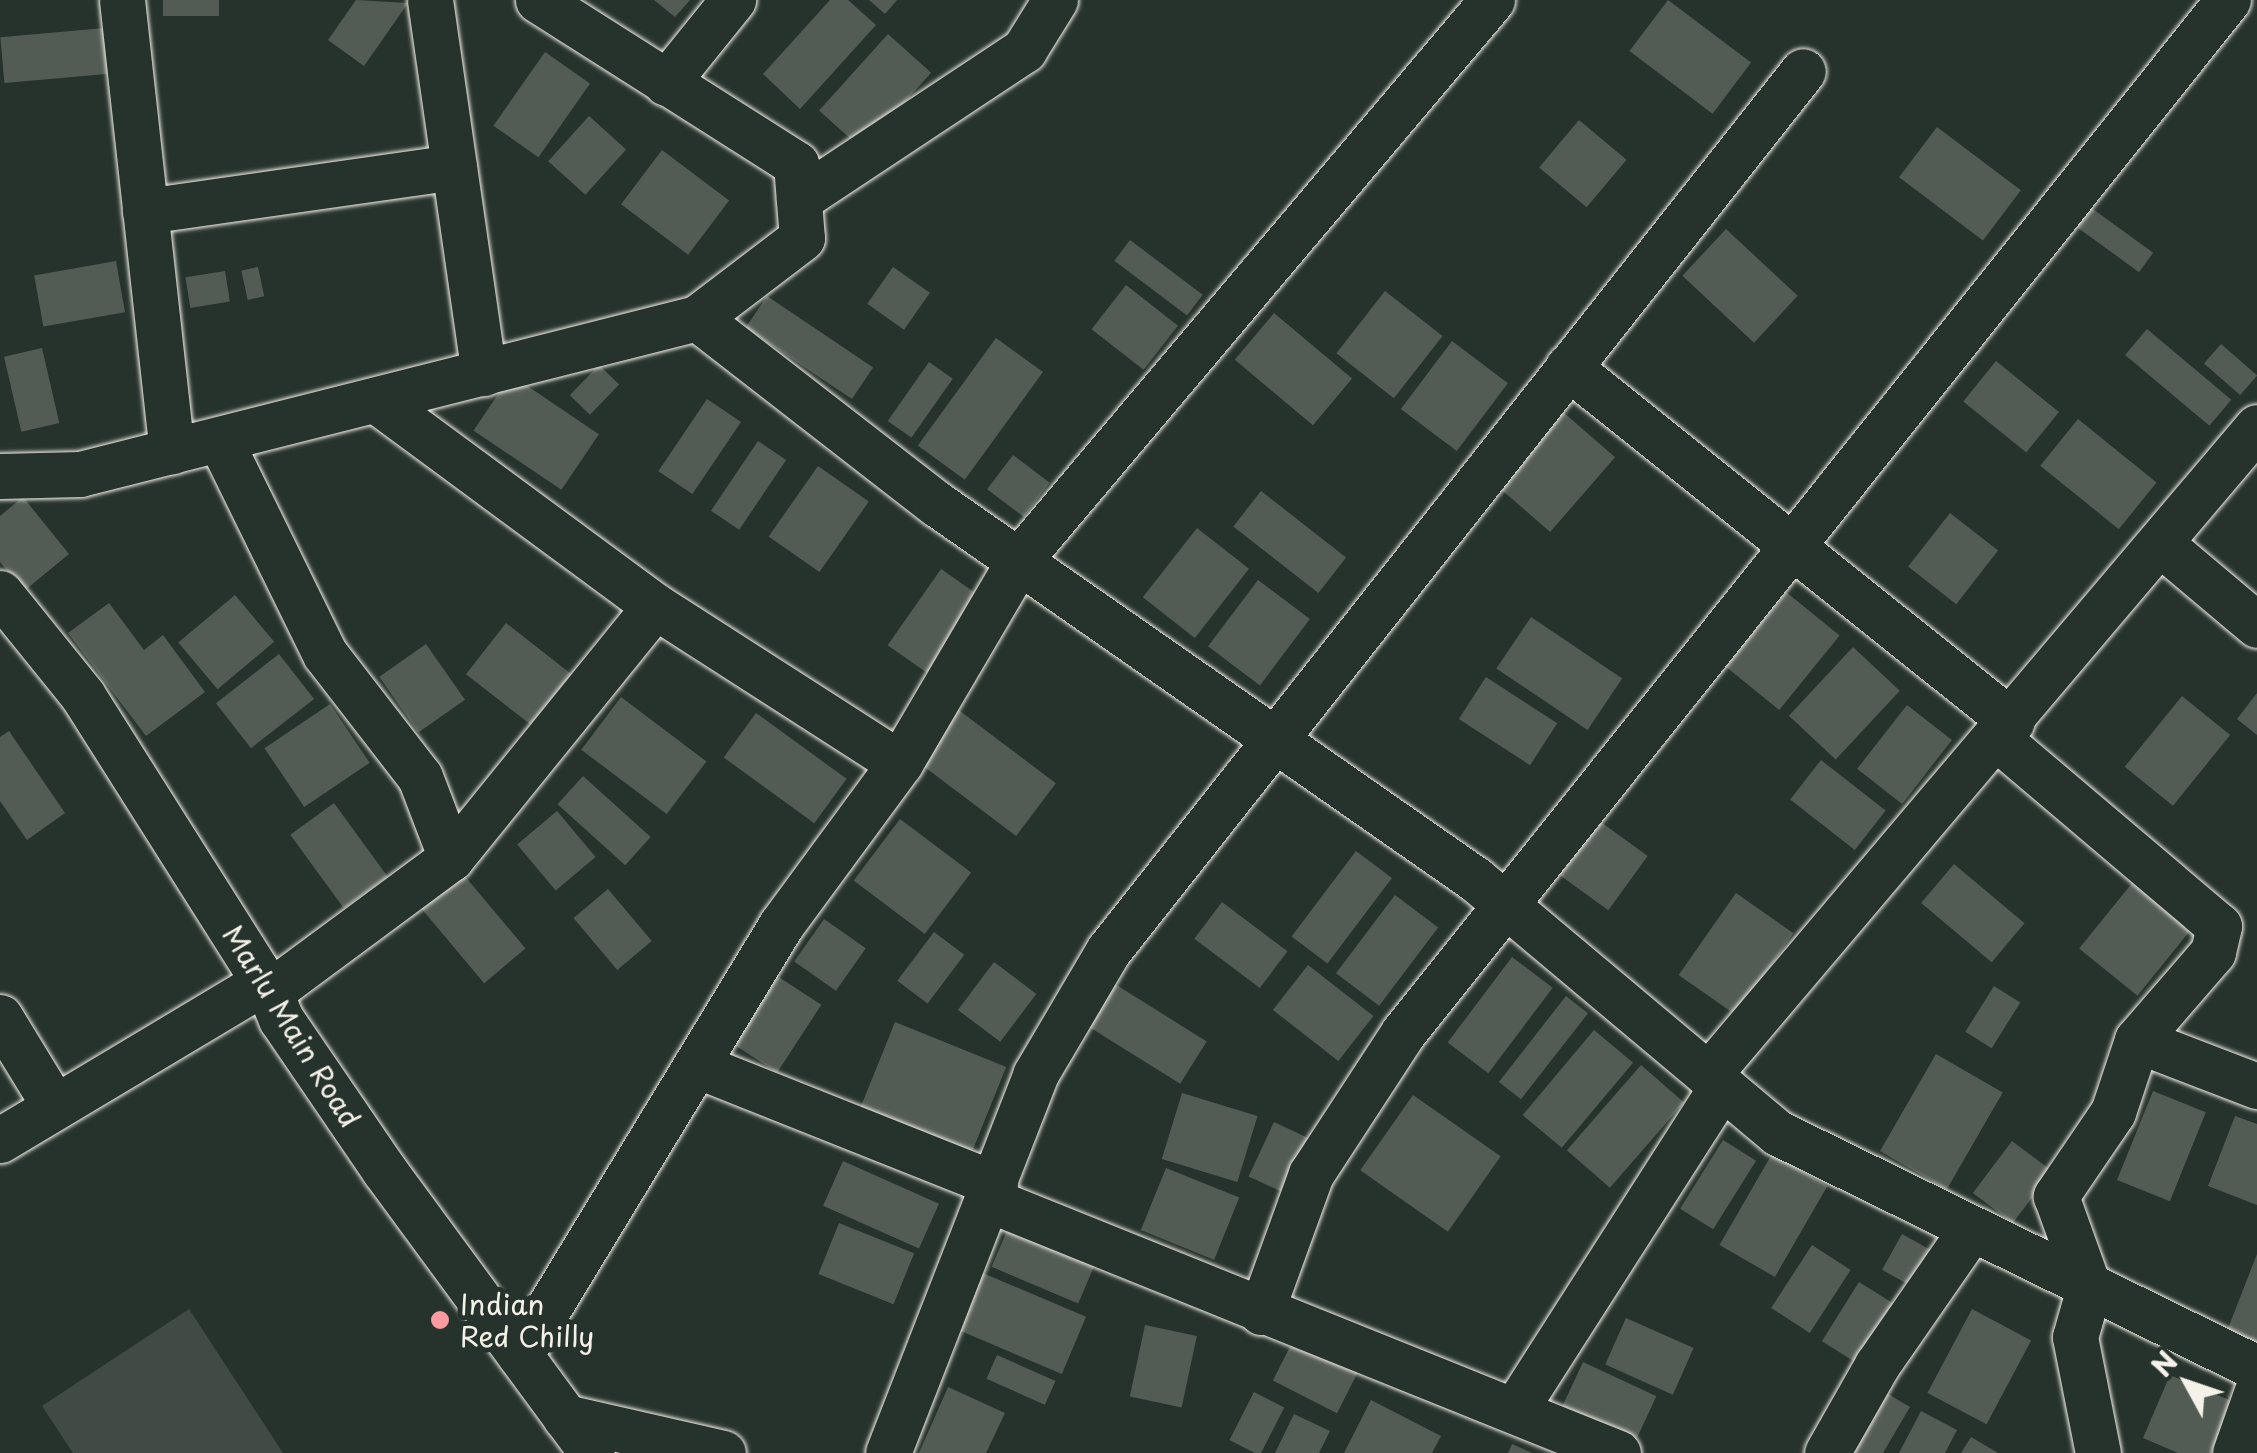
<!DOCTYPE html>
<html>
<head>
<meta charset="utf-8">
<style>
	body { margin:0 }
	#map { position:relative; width:2257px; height:1453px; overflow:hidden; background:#26332d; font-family:"Playpen Sans",sans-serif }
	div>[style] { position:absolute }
	.green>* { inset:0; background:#414b45 }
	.building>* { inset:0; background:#525c55; transform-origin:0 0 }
	.roads { filter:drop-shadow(0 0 2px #f4f1e8) drop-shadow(0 0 2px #f4f1e8) }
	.minor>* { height:45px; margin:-22.5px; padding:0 22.5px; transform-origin:22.5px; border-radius:22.5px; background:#26332d }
	.dots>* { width:28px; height:28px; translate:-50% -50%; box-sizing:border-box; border:5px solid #26332d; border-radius:50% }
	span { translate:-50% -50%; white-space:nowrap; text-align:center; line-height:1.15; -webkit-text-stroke:10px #26332d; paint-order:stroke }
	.street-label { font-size:28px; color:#f4f1e8 }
	.poi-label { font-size:28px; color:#f4f1e8 }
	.left { translate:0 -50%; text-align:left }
	.north { position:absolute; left:2137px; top:1333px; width:100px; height:100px; -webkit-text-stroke:8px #26332d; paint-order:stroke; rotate:310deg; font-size:28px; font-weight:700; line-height:40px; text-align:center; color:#f4f1e8 }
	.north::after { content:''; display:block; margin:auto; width:35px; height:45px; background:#f4f1e8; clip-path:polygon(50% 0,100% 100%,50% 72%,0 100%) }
</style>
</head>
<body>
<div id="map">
	<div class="green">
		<i style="clip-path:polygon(189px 1309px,283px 1453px,73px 1453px,42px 1406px)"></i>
	</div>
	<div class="building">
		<i style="left:163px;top:0;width:56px;height:16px"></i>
		<i style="clip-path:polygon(356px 0,408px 3px,364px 66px,328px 40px)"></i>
		<i style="clip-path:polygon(654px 0,690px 0,675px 17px)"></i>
		<i style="clip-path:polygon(830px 0,848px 0,876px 25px,800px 109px,763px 74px)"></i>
		<i style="clip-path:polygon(869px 0,897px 0,885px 14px)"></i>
		<i style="left:1668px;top:0;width:104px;height:64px;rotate:37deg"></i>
		<i style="left:105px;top:28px;width:46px;height:105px;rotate:85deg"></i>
		<i style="left:888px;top:34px;width:58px;height:103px;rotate:42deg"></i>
		<i style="left:545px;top:52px;width:55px;height:90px;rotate:35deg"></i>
		<i style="left:589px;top:116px;width:50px;height:61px;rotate:42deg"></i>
		<i style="left:1579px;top:120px;width:62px;height:62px;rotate:40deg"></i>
		<i style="left:1937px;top:127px;width:105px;height:63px;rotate:37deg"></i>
		<i style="left:662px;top:150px;width:84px;height:68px;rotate:37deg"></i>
		<i style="left:2086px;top:204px;width:83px;height:24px;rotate:36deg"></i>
		<i style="left:1726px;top:229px;width:98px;height:64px;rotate:43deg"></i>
		<i style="left:1130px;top:240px;width:91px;height:26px;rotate:37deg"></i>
		<i style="left:116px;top:261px;width:52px;height:83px;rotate:80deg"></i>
		<i style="left:258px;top:267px;width:30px;height:17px;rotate:78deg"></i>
		<i style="left:893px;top:267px;width:45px;height:45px;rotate:35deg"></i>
		<i style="left:225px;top:271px;width:31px;height:40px;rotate:81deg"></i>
		<i style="left:1126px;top:285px;width:66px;height:56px;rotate:38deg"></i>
		<i style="left:1385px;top:291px;width:73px;height:79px;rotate:38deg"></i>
		<i style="left:767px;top:296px;width:128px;height:38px;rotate:34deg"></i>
		<i style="left:1274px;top:313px;width:102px;height:61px;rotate:40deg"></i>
		<i style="left:2147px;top:329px;width:110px;height:34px;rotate:40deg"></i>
		<i style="left:996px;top:338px;width:58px;height:133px;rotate:36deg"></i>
		<i style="left:1452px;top:341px;width:70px;height:85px;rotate:37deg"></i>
		<i style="left:2221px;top:344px;width:48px;height:26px;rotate:41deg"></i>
		<i style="left:42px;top:348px;width:77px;height:39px;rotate:77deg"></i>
		<i style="left:1996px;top:361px;width:81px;height:52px;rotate:39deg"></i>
		<i style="left:929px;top:362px;width:29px;height:72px;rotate:35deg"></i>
		<i style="left:599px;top:365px;width:28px;height:42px;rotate:44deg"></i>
		<i style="left:511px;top:375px;width:106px;height:67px;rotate:34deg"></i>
		<i style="left:707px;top:399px;width:41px;height:87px;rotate:34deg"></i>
		<i style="left:1563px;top:412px;width:69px;height:99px;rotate:41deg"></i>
		<i style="left:2078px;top:419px;width:101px;height:60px;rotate:39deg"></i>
		<i style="left:758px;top:441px;width:34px;height:84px;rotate:34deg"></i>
		<i style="left:1013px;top:455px;width:46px;height:43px;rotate:37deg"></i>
		<i style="left:818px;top:466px;width:62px;height:86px;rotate:35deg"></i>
		<i style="left:1261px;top:491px;width:108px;height:45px;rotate:38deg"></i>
		<i style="clip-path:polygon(23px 497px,69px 554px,24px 591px,0 562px,0 516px)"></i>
		<i style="left:1950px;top:513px;width:61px;height:68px;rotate:38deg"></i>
		<i style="left:1197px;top:528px;width:66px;height:88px;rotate:38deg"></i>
		<i style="left:941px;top:569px;width:62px;height:93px;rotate:35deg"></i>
		<i style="left:1258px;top:580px;width:65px;height:83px;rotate:37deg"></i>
		<i style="left:1786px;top:592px;width:69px;height:96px;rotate:39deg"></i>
		<i style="left:235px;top:595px;width:61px;height:74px;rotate:50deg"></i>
		<i style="clip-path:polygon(109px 603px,144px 650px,163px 635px,205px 692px,146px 736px,68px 633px)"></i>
		<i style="left:1531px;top:617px;width:110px;height:62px;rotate:34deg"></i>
		<i style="left:506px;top:623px;width:92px;height:65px;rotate:38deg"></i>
		<i style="left:426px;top:644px;width:68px;height:57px;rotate:55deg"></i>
		<i style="left:1853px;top:647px;width:64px;height:94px;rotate:43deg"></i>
		<i style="left:279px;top:654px;width:57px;height:80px;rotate:52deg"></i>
		<i style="left:1486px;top:677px;width:85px;height:50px;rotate:33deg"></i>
		<i style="clip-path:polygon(2257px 693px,2257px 735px,2237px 719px)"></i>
		<i style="left:2182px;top:696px;width:62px;height:91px;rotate:39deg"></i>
		<i style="left:621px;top:697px;width:107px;height:66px;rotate:37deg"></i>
		<i style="left:330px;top:704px;width:71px;height:79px;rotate:56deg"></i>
		<i style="left:1907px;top:705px;width:57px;height:81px;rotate:38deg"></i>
		<i style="left:956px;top:708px;width:125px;height:66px;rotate:37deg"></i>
		<i style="left:756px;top:713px;width:112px;height:55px;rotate:36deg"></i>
		<i style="clip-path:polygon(9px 731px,65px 813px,27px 840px,0 801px,0 737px)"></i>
		<i style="left:1821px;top:760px;width:82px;height:50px;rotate:38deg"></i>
		<i style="left:583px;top:776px;width:91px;height:38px;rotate:42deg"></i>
		<i style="left:334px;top:803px;width:91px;height:54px;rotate:54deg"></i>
		<i style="left:557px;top:811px;width:60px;height:52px;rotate:50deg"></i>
		<i style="left:1587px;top:812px;width:75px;height:67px;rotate:36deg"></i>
		<i style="left:900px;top:819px;width:89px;height:77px;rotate:37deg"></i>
		<i style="left:1356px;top:851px;width:45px;height:107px;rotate:37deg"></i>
		<i style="left:1954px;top:864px;width:92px;height:51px;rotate:40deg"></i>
		<i style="left:458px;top:868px;width:105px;height:54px;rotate:50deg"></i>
		<i style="left:2137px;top:877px;width:75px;height:92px;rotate:39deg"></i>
		<i style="left:608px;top:889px;width:68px;height:45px;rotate:50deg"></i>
		<i style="left:1736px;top:893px;width:70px;height:100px;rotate:35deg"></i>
		<i style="left:1395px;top:895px;width:54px;height:98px;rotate:37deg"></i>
		<i style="left:1222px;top:902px;width:82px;height:46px;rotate:37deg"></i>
		<i style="left:824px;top:919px;width:51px;height:52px;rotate:35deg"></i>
		<i style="left:934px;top:932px;width:38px;height:61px;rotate:37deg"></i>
		<i style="left:1512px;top:957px;width:51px;height:107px;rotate:37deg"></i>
		<i style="left:994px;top:962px;width:53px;height:60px;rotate:37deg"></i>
		<i style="left:1308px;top:965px;width:83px;height:57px;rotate:38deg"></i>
		<i style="left:771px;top:972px;width:60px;height:81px;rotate:33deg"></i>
		<i style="left:1110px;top:981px;width:114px;height:50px;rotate:32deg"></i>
		<i style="left:1994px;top:986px;width:31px;height:54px;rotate:32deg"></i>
		<i style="left:1566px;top:996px;width:28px;height:109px;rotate:38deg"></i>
		<i style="left:895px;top:1022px;width:120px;height:101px;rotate:22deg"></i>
		<i style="left:1594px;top:1030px;width:51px;height:111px;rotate:40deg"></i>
		<i style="left:1936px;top:1054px;width:77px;height:112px;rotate:30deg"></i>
		<i style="left:1641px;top:1065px;width:57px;height:113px;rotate:41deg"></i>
		<i style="left:2153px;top:1091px;width:57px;height:96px;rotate:22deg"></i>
		<i style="left:1182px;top:1093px;width:79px;height:69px;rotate:17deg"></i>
		<i style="left:1413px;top:1095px;width:107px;height:92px;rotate:35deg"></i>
		<i style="clip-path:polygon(2235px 1116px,2257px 1124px,2257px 1205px,2208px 1186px)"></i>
		<i style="left:1274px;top:1122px;width:53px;height:60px;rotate:25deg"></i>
		<i style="left:1723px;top:1140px;width:39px;height:81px;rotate:32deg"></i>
		<i style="left:2012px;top:1141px;width:50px;height:65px;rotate:37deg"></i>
		<i style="left:1772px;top:1154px;width:64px;height:105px;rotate:30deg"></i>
		<i style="left:843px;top:1161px;width:105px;height:49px;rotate:24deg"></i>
		<i style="left:1166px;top:1168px;width:79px;height:67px;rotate:22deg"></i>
		<i style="left:1012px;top:1219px;width:94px;height:52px;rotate:23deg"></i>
		<i style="left:839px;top:1223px;width:81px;height:55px;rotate:22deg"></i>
		<i style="left:1902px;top:1234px;width:41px;height:41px;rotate:29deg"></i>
		<i style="left:1812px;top:1245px;width:46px;height:75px;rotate:33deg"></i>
		<i style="clip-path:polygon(2257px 1254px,2257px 1343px,2227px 1331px)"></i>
		<i style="left:971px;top:1268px;width:125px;height:62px;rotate:23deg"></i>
		<i style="left:1859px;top:1282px;width:49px;height:70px;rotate:32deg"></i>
		<i style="left:1972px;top:1309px;width:67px;height:95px;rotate:28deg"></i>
		<i style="left:1626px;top:1318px;width:74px;height:51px;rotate:24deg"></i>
		<i style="left:1145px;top:1325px;width:53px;height:73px;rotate:12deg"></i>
		<i style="left:1296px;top:1335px;width:72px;height:51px;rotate:27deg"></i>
		<i style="left:997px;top:1355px;width:64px;height:26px;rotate:24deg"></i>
		<i style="left:1583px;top:1362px;width:81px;height:61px;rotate:25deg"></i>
		<i style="clip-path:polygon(1856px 1375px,1910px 1407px,1883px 1453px,1811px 1453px)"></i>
		<i style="clip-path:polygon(2170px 1375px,2234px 1402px,2211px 1453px,2178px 1453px,2143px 1438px)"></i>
		<i style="clip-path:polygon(948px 1387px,1005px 1413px,986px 1453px,919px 1453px)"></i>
		<i style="left:1254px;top:1392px;width:34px;height:54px;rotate:27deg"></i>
		<i style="clip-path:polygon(1371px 1400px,1441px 1436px,1432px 1453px,1344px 1453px)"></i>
		<i style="clip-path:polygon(1921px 1411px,1957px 1430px,1945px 1453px,1899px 1453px)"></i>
		<i style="clip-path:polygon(1294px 1414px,1330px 1431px,1319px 1453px,1275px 1453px)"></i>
		<i style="clip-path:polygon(1971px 1437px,1998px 1453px,1961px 1453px)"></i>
		<i style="clip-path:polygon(1512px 1444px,1532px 1453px,1508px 1453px)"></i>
	</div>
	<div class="roads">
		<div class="minor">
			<i style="left:122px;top:0;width:454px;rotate:83.7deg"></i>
			<i style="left:430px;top:0;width:377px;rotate:81.8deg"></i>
			<i style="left:538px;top:0;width:306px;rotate:32.4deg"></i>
			<i style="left:796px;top:164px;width:74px;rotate:85.4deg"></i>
			<i style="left:802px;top:238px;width:132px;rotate:142.7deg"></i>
			<i style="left:666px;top:83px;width:107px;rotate:-51.1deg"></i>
			<i style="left:799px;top:199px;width:270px;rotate:-33.5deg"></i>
			<i style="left:1024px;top:50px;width:59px;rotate:-58.2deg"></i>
			<i style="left:145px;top:211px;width:312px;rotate:-8.1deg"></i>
			<i style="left:1568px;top:367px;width:568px;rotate:38.64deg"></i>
			<i style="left:377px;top:401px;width:345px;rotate:36.4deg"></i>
			<i style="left:655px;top:606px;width:291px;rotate:32.7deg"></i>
			<i style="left:900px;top:763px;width:235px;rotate:-59.6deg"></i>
			<i style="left:1019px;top:560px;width:733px;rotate:-49.81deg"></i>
			<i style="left:220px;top:440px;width:238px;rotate:63.9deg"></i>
			<i style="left:325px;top:654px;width:155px;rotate:52.3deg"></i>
			<i style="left:420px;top:777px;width:87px;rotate:69.1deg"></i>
			<i style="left:451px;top:858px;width:225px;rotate:143.5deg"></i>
			<i style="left:0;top:476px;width:80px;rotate:-1.4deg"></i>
			<i style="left:80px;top:474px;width:636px;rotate:-14.19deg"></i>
			<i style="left:697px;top:318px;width:304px;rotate:37.8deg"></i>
			<i style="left:937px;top:504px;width:656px;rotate:34.88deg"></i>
			<i style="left:1475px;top:879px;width:395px;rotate:40deg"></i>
			<i style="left:1778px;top:1133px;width:534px;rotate:26.13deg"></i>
			<i style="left:2162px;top:545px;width:124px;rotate:40.1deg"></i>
			<i style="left:0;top:593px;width:132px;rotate:51.1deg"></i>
			<i style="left:83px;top:696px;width:350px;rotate:57.7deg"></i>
			<i style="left:270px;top:992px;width:29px;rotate:68deg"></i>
			<i style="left:281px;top:1019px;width:183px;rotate:55.7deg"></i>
			<i style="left:384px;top:1170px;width:351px;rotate:53.7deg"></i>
			<i style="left:1997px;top:738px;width:291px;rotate:40.3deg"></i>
			<i style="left:2219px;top:926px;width:27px;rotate:103deg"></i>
			<i style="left:2213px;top:952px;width:116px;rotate:130.8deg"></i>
			<i style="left:2137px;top:1040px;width:76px;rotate:108.4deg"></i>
			<i style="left:2113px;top:1112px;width:102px;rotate:124.2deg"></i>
			<i style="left:2056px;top:1196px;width:98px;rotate:70.3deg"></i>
			<i style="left:2089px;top:1288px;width:51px;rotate:105.9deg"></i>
			<i style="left:2075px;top:1337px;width:118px;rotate:78.8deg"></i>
			<i style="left:451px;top:858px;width:324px;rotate:-51deg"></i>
			<i style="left:0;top:1017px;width:105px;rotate:58.6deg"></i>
			<i style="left:2137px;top:1040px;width:129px;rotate:21deg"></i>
			<i style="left:696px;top:1065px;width:322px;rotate:21.7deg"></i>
			<i style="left:1708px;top:1075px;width:849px;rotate:-49.73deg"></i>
			<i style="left:0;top:1140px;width:308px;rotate:-30.9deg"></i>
			<i style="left:990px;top:1200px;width:677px;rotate:21.94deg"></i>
			<i style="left:1261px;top:1312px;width:147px;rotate:-70.1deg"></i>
			<i style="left:1311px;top:1174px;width:168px;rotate:-56.9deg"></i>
			<i style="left:1403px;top:1033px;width:1322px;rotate:-51.39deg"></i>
			<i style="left:520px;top:1355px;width:503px;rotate:-58.74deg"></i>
			<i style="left:781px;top:925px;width:201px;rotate:-53.7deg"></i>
			<i style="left:1516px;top:1408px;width:382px;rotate:-57.4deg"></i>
			<i style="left:565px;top:1417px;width:162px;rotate:12.8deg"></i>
			<i style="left:888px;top:1453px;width:406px;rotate:-68.7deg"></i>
			<i style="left:1035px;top:1075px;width:144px;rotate:-59.5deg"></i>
			<i style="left:1108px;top:951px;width:1121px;rotate:-51.7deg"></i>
			<i style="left:1827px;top:1453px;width:101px;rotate:-60.4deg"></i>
			<i style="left:1877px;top:1365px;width:165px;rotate:-55.3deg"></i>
			<i style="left:2235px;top:1453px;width:66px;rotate:-70.5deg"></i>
		</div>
	</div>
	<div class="dots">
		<i style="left:440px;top:1320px;background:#ff9aa2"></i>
	</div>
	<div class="street-label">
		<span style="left:292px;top:1026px;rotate:58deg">Marlu Main Road</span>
	</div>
	<div class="poi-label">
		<span class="left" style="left:460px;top:1320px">Indian<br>Red Chilly</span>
	</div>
	<div class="north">N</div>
</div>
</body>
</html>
